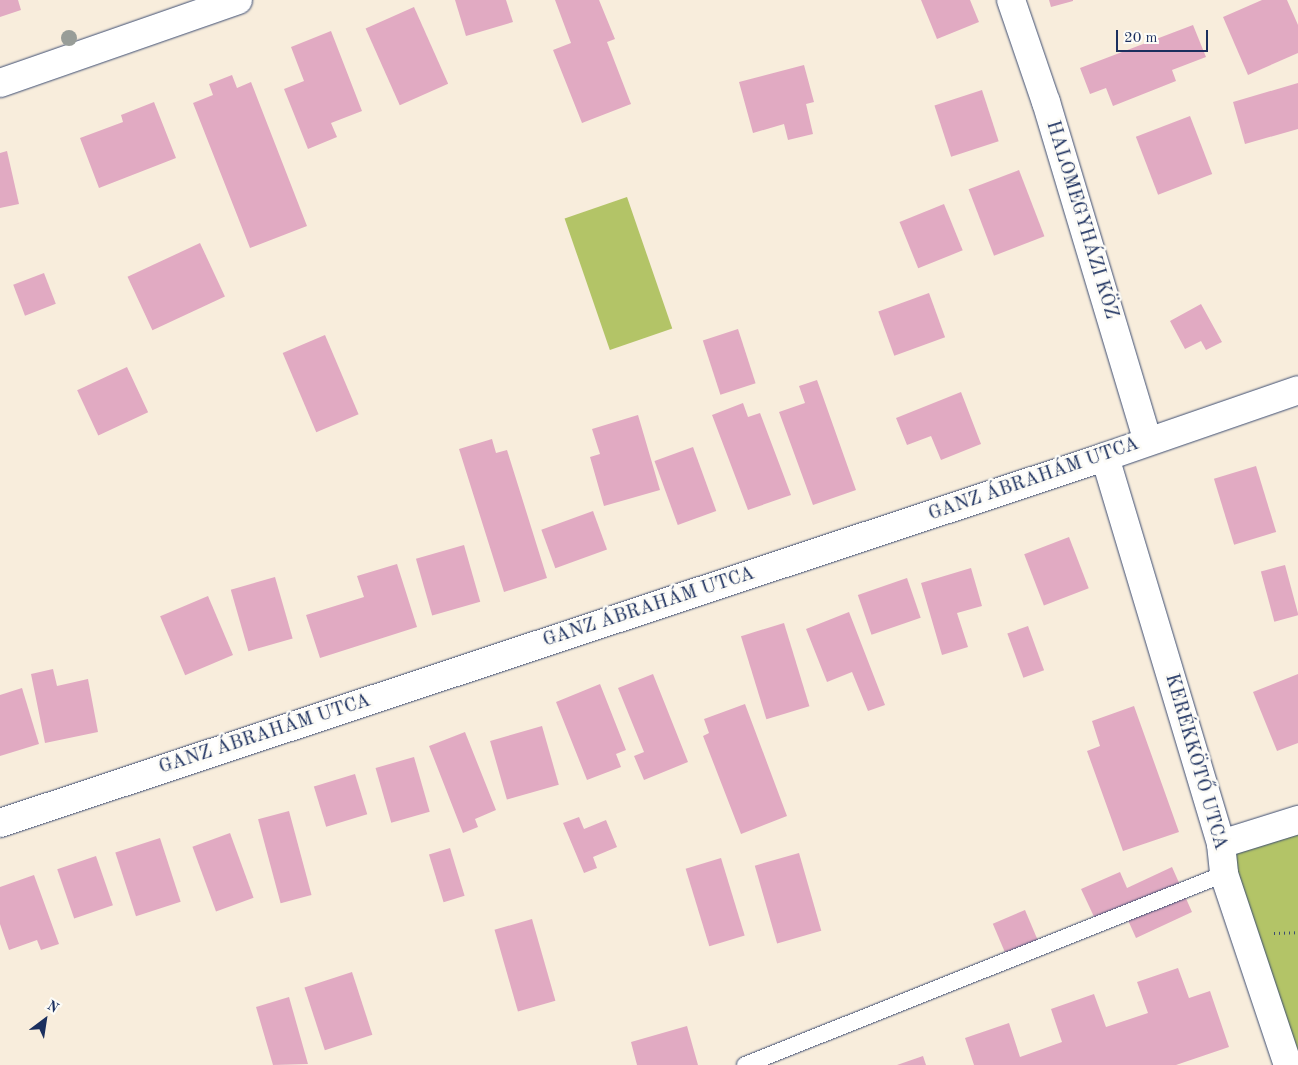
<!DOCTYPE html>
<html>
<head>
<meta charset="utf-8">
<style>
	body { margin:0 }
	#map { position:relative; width:1298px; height:1065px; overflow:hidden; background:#f8eddc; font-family:"Old Standard TT",serif }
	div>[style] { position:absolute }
	.green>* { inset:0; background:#b3c467; transform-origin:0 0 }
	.building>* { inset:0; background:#e1aac2; transform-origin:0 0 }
	.path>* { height:3px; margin-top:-1.5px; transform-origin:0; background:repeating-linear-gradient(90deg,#3c4c71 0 1px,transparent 0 5px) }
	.roads { filter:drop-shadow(0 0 1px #3c4c71) drop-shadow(0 0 1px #3c4c71) }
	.lane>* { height:16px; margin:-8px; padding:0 8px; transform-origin:8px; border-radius:8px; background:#fff }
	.street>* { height:28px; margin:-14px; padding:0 14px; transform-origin:14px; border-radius:14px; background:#fff }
	.trees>* { width:16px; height:16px; margin:-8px; border-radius:50%; background:#989d98 }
	span { translate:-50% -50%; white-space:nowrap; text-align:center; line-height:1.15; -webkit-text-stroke:5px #fdfcf7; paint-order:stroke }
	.street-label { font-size:19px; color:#1b2f5e }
	.north { position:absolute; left:20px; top:995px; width:50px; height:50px; -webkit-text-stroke:4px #fdfcf7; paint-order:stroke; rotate:31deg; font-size:14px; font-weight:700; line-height:20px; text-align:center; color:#1b2f5e }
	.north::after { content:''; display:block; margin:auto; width:18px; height:22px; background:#1b2f5e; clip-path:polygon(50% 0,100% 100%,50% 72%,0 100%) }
	.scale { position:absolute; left:1116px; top:30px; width:92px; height:22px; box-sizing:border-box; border:2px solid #1b2f5e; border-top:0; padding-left:6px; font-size:15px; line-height:18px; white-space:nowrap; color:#1b2f5e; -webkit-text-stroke:4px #fdfcf7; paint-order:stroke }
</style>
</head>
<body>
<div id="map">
	<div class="green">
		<i style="left:627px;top:197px;width:139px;height:66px;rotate:71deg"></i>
		<i style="clip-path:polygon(1298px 820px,1298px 1065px,1221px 844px)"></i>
	</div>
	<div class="building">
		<i style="clip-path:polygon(0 0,18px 0,21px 10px,0 17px)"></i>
		<i style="clip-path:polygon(455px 0,506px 0,513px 22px,466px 36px)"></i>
		<i style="clip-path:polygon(555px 0,599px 0,615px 39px,607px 42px,631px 104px,582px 123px,553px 50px,571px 43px)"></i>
		<i style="clip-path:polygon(921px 0,970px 0,979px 22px,937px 39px)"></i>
		<i style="clip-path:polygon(1049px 0,1073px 0,1073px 1px,1051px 7px)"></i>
		<i style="clip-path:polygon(1262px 0,1287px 0,1298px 25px,1298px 53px,1248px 75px,1223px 17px)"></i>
		<i style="left:414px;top:7px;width:84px;height:53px;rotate:66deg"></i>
		<i style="clip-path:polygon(1193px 25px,1206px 57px,1172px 70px,1176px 81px,1113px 106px,1106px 88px,1090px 94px,1080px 68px)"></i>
		<i style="clip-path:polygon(331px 31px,362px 111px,331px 123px,337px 137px,308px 149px,284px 89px,304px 81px,291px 47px)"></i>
		<i style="clip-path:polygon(804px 65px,814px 102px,806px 104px,813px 134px,788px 140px,784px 124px,753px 133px,739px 82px)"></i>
		<i style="clip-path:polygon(232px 75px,237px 88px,251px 82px,307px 226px,250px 248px,193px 103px,213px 95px,209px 84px)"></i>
		<i style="clip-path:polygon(1298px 83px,1298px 129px,1245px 144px,1233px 102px)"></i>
		<i style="left:982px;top:90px;width:54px;height:50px;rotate:72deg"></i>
		<i style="clip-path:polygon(154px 102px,176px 158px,99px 188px,80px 138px,123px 122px,121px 115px)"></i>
		<i style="left:1190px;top:116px;width:62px;height:58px;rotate:69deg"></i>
		<i style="clip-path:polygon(7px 151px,19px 204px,0 208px,0 153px)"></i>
		<i style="left:1019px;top:170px;width:71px;height:54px;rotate:69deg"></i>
		<i style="left:944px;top:204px;width:50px;height:48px;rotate:68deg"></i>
		<i style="left:200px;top:243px;width:59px;height:80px;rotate:65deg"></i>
		<i style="left:44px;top:273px;width:33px;height:33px;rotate:69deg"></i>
		<i style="left:929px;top:293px;width:47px;height:54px;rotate:70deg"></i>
		<i style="clip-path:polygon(1201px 304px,1222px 342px,1206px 350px,1201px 341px,1185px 349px,1170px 321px)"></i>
		<i style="left:738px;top:329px;width:57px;height:37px;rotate:72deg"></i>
		<i style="left:325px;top:335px;width:86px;height:46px;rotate:67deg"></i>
		<i style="left:127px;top:367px;width:50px;height:55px;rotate:65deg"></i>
		<i style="clip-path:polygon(817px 380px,856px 490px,813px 505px,779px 412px,805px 403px,799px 386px)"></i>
		<i style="clip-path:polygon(961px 392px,981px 444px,941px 460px,931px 436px,907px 445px,896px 418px)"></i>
		<i style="clip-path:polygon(743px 403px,748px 417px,760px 413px,791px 495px,748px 510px,712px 415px)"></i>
		<i style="clip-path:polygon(638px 415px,660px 490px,604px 506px,590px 457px,600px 454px,592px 429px)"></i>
		<i style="clip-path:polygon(492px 439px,496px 453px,507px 450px,547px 578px,504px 592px,459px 449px)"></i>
		<i style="left:693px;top:447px;width:68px;height:41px;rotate:70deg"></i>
		<i style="left:1256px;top:466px;width:69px;height:44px;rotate:73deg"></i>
		<i style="left:593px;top:511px;width:41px;height:55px;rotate:70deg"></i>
		<i style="left:1069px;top:537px;width:55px;height:48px;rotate:69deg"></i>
		<i style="left:464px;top:545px;width:59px;height:50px;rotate:74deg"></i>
		<i style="clip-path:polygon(397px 564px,417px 627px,320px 658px,306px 615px,364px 597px,357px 576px)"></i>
		<i style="left:1285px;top:565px;width:52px;height:25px;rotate:75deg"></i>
		<i style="clip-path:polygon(971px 568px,982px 606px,957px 613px,968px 647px,942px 655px,921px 583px)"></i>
		<i style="left:275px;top:577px;width:64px;height:46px;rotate:74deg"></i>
		<i style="left:907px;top:578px;width:42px;height:52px;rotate:71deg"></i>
		<i style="left:208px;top:596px;width:64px;height:52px;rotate:67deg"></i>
		<i style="clip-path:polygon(849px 612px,885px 705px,868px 711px,852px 672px,827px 682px,806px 629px)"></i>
		<i style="left:784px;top:623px;width:87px;height:45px;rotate:73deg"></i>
		<i style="left:1028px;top:626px;width:47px;height:22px;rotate:70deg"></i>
		<i style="clip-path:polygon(53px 669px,57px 686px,88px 679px,98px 732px,45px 743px,31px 674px)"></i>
		<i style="clip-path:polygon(653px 674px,688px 762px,644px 780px,634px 756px,644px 752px,618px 688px)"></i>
		<i style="clip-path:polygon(1298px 674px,1298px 743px,1277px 751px,1253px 692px)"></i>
		<i style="clip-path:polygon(600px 684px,626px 750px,616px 754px,621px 767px,587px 780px,556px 702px)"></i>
		<i style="clip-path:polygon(22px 688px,39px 744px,0 756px,0 695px)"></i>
		<i style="clip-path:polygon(745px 704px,787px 816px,741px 834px,703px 736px,709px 733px,704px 719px)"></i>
		<i style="clip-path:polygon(1134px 706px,1179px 832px,1123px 851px,1087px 751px,1100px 746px,1092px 721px)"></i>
		<i style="left:542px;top:726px;width:61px;height:54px;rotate:74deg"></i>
		<i style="clip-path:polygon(465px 732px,496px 810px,475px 819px,478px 827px,463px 833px,429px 746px)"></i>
		<i style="left:414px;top:757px;width:57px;height:40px;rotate:74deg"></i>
		<i style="left:355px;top:774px;width:42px;height:43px;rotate:73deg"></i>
		<i style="left:289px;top:811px;width:87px;height:32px;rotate:75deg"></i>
		<i style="clip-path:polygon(579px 817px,584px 829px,606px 820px,617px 847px,593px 857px,597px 868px,584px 873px,563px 823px)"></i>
		<i style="left:230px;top:833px;width:69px;height:40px;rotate:70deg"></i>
		<i style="left:160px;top:838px;width:67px;height:47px;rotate:72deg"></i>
		<i style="left:450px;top:848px;width:50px;height:22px;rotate:73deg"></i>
		<i style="left:799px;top:853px;width:81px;height:46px;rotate:74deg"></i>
		<i style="left:96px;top:856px;width:52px;height:41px;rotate:71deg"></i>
		<i style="left:721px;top:858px;width:81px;height:37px;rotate:73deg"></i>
		<i style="clip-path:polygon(1172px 867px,1192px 912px,1136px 938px,1123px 909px,1096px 921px,1081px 889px,1120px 872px,1127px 888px)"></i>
		<i style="clip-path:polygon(34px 875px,59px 944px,41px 950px,37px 940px,9px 950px,0 924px,0 887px)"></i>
		<i style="left:1025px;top:910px;width:39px;height:35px;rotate:67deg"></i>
		<i style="left:532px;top:919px;width:85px;height:39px;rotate:74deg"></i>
		<i style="clip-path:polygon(1178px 968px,1189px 998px,1210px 991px,1229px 1047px,1176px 1065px,974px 1065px,965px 1038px,1009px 1023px,1020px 1057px,1062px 1042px,1051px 1009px,1094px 994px,1106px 1027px,1148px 1013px,1137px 982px)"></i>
		<i style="left:352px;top:972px;width:66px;height:50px;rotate:72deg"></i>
		<i style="clip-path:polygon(289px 997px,308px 1064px,273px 1065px,256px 1007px)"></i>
		<i style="clip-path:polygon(687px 1026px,698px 1065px,637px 1065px,631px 1042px)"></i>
		<i style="clip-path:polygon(923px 1056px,926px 1065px,897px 1065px)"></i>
	</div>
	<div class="path">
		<i style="left:1274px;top:933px;width:24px;rotate:-2deg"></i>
	</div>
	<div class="roads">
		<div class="lane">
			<i style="left:745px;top:1065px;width:516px;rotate:-21.74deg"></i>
		</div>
		<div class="street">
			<i style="left:1011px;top:0;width:108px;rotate:71.1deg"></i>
			<i style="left:1046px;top:102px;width:354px;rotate:73.3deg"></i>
			<i style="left:0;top:83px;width:252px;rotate:-19.2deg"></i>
			<i style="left:1105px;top:457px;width:404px;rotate:73.3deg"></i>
			<i style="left:1221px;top:844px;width:30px;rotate:84deg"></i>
			<i style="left:1224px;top:874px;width:201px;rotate:71.5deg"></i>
			<i style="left:0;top:823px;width:1164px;rotate:-18.33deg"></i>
			<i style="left:1105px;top:457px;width:204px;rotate:-19.1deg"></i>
			<i style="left:1221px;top:844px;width:81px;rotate:-17.3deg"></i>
		</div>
	</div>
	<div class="trees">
		<i style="left:69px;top:38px"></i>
	</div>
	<div class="street-label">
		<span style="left:1081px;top:220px;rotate:73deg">HALOMEGYHÁZI KÖZ</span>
		<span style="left:1034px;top:480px;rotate:-19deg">GANZ ÁBRAHÁM UTCA</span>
		<span style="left:649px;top:608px;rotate:-18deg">GANZ ÁBRAHÁM UTCA</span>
		<span style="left:265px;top:735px;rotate:-18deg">GANZ ÁBRAHÁM UTCA</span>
		<span style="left:1195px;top:762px;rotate:74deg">KERÉKKÖTŐ UTCA</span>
	</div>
	<div class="north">N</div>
	<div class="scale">20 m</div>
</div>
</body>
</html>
